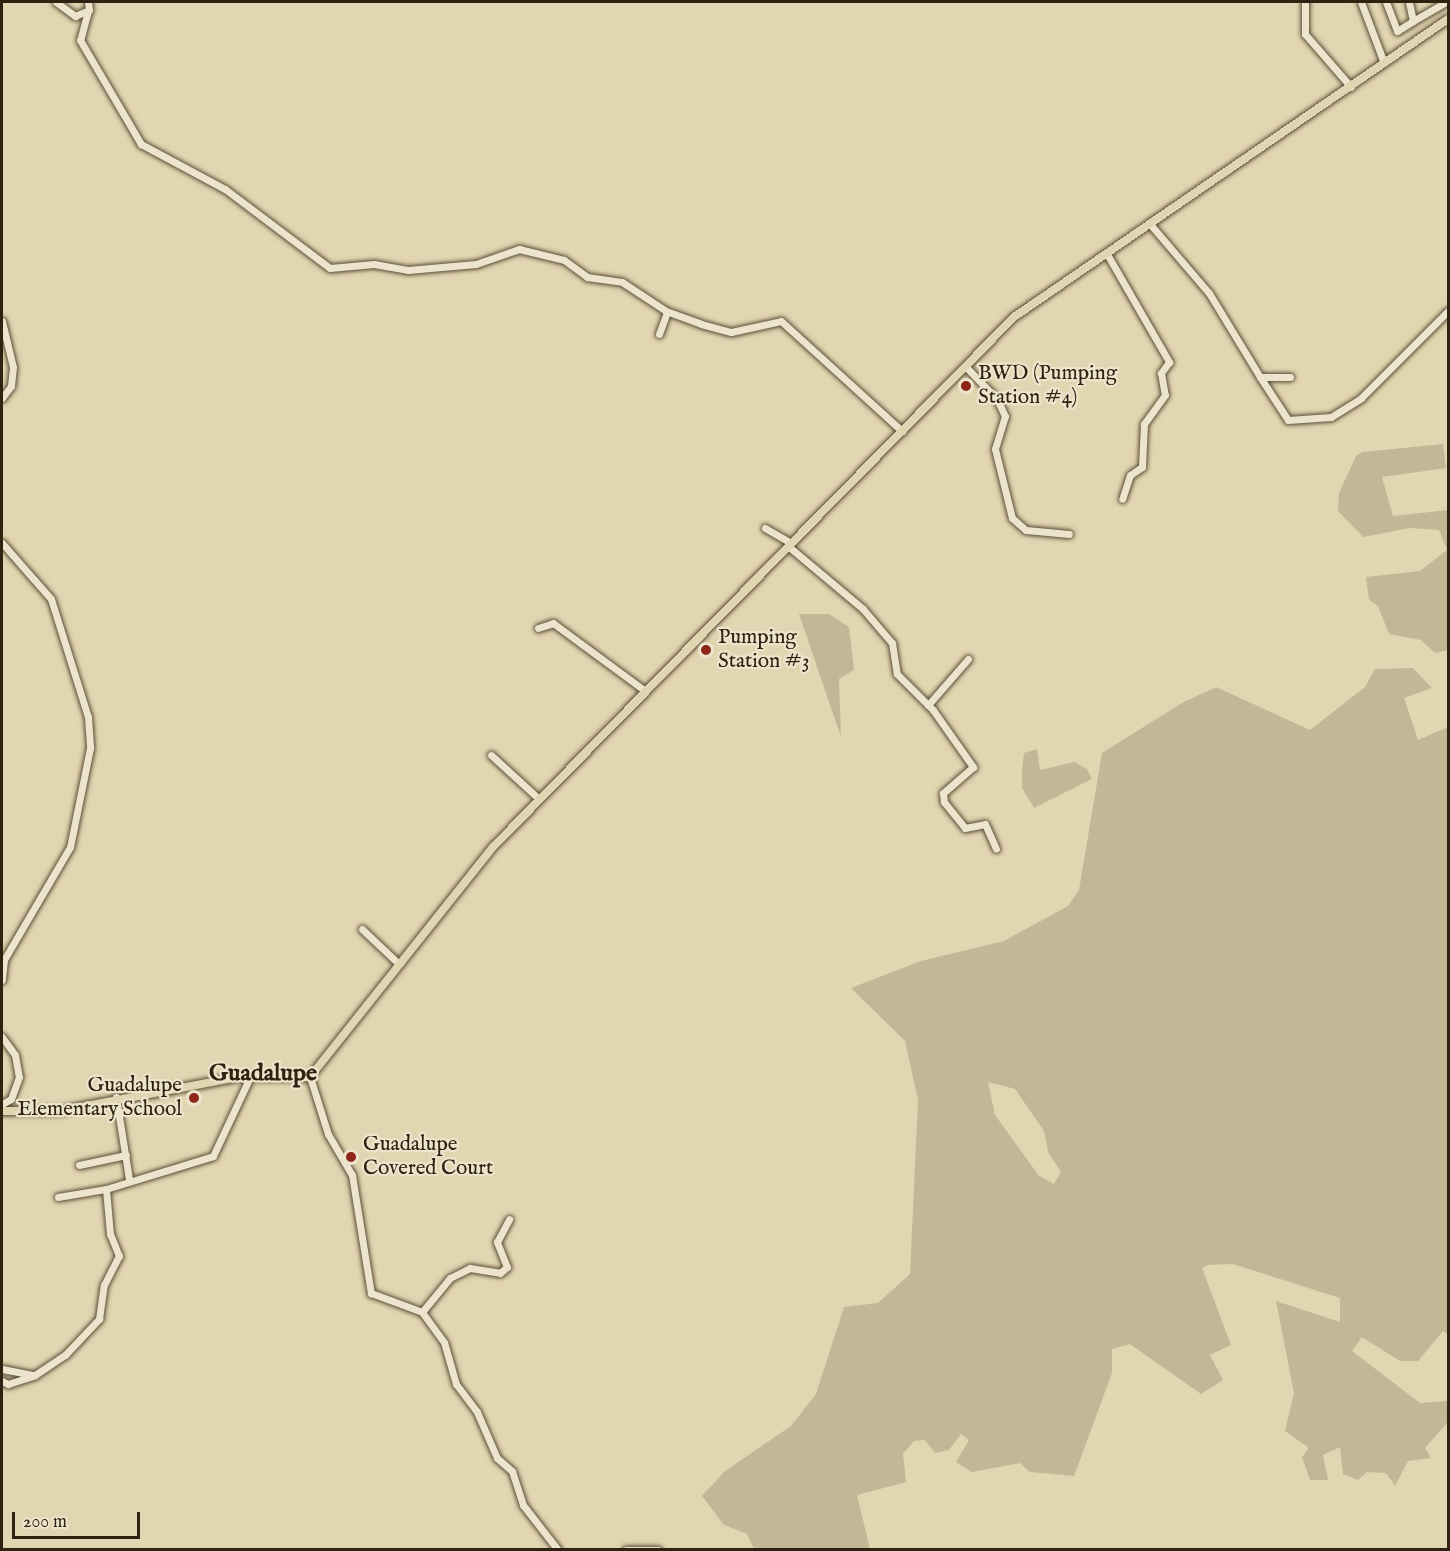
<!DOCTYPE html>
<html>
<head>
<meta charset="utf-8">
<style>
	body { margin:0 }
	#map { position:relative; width:1450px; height:1551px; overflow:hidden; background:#e2d5b1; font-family:"IM FELL English",serif }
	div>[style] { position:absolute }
	.green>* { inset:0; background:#c4b796 }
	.roads { filter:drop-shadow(0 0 2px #5c4f38) drop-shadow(0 0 2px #5c4f38) }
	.minor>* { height:7px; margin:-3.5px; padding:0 3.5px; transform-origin:3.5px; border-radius:3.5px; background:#ece4cc }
	.major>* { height:8px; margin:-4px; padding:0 4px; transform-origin:4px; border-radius:4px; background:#e2d5b1 }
	.dots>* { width:16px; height:16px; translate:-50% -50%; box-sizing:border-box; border:3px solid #ece4cc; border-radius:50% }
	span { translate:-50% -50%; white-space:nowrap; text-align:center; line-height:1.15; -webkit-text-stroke:4.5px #ece4cc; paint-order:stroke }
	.poi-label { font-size:21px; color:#2f2210 }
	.left { translate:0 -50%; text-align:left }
	.right { translate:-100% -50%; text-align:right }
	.quarter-label { font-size:24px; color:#2f2210; font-weight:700 }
	.frame { position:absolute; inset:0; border:3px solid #2f2210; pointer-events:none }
	.scale { position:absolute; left:12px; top:1512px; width:128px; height:27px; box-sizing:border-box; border:3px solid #2f2210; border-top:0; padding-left:8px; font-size:18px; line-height:21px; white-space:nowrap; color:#2f2210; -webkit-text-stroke:4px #ece4cc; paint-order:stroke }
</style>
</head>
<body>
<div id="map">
	<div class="green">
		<i style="clip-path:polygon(1443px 444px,1446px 468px,1382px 477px,1393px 516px,1448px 510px,1448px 650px,1435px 653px,1421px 640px,1389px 634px,1378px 606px,1369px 600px,1366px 577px,1420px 571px,1447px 550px,1439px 530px,1410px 528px,1363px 537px,1338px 511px,1339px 493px,1356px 456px,1363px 452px)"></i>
		<i style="clip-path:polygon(799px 614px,829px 614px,849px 627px,854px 670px,839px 679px,841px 737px)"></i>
		<i style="clip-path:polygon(evenodd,1413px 668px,1432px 688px,1404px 698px,1418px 740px,1448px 727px,1448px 1334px,1443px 1331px,1418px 1361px,1400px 1361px,1362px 1337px,1352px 1351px,1420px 1403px,1448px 1401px,1448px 1422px,1425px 1448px,1431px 1458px,1408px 1461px,1395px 1486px,1386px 1473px,1367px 1472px,1358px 1480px,1343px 1474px,1340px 1447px,1323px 1455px,1328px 1480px,1310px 1480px,1302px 1457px,1309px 1448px,1285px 1431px,1294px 1393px,1276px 1301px,1340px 1322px,1340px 1298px,1233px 1264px,1208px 1265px,1202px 1268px,1231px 1345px,1210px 1355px,1223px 1380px,1201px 1394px,1130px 1344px,1112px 1349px,1112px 1373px,1074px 1476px,1030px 1472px,1020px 1463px,972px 1472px,956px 1462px,969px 1440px,961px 1434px,949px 1450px,935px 1453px,925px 1440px,914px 1441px,903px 1454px,906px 1482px,857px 1495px,870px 1549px,754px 1549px,747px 1534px,724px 1525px,702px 1496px,725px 1471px,791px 1426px,816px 1394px,844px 1307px,878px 1303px,910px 1274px,918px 1100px,905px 1041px,851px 988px,921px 961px,1004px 941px,1068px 906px,1079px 890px,1102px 753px,1182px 703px,1216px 687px,1310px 730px,1365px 687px,1375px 669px,1413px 668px,988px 1082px,1015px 1089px,1044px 1131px,1048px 1152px,1061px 1172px,1054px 1184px,1039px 1176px,995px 1115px,988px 1082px)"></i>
		<i style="clip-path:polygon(1037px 749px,1040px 770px,1074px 762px,1087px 769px,1092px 779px,1034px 808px,1022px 788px,1022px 771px,1024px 753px)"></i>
	</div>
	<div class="roads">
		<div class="minor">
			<i style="left:56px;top:2px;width:24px;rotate:36deg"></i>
			<i style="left:75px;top:16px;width:15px;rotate:-23deg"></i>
			<i style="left:89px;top:10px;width:8px;rotate:-97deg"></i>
			<i style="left:1305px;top:2px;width:32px;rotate:90deg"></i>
			<i style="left:1305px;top:34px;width:70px;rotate:49deg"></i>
			<i style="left:1361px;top:2px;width:65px;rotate:69.3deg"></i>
			<i style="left:1386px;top:2px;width:31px;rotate:69deg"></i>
			<i style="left:1397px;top:31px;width:19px;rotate:-32deg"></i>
			<i style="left:1413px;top:21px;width:19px;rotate:-102deg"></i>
			<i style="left:88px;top:11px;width:30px;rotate:105deg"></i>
			<i style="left:80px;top:40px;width:121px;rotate:59.6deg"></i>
			<i style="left:141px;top:144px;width:95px;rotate:28.2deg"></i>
			<i style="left:225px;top:189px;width:131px;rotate:37deg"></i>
			<i style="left:330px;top:268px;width:44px;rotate:-5.2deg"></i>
			<i style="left:374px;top:264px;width:35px;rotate:10deg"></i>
			<i style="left:408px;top:270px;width:68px;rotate:-5deg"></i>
			<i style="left:476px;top:264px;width:46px;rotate:-19.2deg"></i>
			<i style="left:519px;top:249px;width:46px;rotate:13.7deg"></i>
			<i style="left:564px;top:260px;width:29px;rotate:36deg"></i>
			<i style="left:587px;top:277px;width:35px;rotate:8deg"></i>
			<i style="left:622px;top:282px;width:53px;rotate:33.4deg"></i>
			<i style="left:666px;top:311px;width:37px;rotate:20deg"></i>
			<i style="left:701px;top:324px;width:31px;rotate:15deg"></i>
			<i style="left:731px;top:332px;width:51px;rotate:-12.4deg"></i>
			<i style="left:781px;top:321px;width:164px;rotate:42.3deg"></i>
			<i style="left:1413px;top:21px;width:36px;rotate:-30deg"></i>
			<i style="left:1150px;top:224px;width:91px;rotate:49.5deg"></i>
			<i style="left:1209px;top:293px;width:98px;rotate:58.7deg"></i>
			<i style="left:1260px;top:377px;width:30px"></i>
			<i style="left:1107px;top:254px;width:125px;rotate:60.1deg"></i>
			<i style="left:1169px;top:362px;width:14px;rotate:126deg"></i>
			<i style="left:1161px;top:373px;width:22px;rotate:80deg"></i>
			<i style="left:1165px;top:395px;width:36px;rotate:126deg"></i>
			<i style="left:1144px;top:424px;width:43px;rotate:92.7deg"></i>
			<i style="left:1142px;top:467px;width:14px;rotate:146deg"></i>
			<i style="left:1130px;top:475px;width:25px;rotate:108deg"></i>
			<i style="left:2px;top:321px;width:47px;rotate:76.6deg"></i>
			<i style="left:13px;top:367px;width:19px;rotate:96deg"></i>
			<i style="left:11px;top:386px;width:15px;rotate:127deg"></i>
			<i style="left:659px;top:334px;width:23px;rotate:-70deg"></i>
			<i style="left:966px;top:367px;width:45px;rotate:45.9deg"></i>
			<i style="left:997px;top:399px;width:19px;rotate:65deg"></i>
			<i style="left:1005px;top:416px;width:34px;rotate:107deg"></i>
			<i style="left:995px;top:449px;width:71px;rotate:76.2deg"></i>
			<i style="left:1012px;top:518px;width:18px;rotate:41deg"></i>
			<i style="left:1026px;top:530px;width:43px;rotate:5.3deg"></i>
			<i style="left:1260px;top:377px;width:51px;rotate:56.9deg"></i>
			<i style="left:1288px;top:420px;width:43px;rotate:-4deg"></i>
			<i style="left:1331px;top:417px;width:36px;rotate:-32deg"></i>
			<i style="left:1361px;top:398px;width:123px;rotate:-45deg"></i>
			<i style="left:765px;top:528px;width:30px;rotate:30deg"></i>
			<i style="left:2px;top:543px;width:74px;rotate:48.8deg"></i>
			<i style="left:51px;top:599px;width:124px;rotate:72.6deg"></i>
			<i style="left:88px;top:717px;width:31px;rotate:86deg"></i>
			<i style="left:90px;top:748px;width:101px;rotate:101.4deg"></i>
			<i style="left:70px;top:847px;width:131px;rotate:120.3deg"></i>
			<i style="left:4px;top:960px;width:20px;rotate:96deg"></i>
			<i style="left:788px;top:546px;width:98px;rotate:40deg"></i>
			<i style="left:863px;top:609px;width:45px;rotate:49.5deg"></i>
			<i style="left:892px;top:643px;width:31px;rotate:81deg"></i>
			<i style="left:897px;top:674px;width:51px;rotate:45deg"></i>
			<i style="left:933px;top:710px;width:70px;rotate:54.9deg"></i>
			<i style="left:973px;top:767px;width:40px;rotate:139deg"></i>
			<i style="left:943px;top:793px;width:9px;rotate:84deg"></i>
			<i style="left:944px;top:802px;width:33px;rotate:51deg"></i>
			<i style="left:965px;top:828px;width:20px;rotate:-11deg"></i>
			<i style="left:985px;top:824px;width:27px;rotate:66deg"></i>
			<i style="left:538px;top:628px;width:16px;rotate:-18deg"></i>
			<i style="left:553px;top:623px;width:113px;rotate:36.4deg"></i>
			<i style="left:928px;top:705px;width:61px;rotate:-49deg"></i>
			<i style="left:491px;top:755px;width:65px;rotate:42.5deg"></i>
			<i style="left:362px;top:929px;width:51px;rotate:43.4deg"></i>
			<i style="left:2px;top:1037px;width:22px;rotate:54deg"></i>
			<i style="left:15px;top:1055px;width:22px;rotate:80deg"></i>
			<i style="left:19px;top:1077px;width:23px;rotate:110deg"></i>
			<i style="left:11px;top:1099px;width:10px;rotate:151deg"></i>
			<i style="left:310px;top:1077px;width:60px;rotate:72.5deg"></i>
			<i style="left:328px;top:1134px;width:48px;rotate:59.7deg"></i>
			<i style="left:352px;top:1175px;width:120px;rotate:80.9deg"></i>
			<i style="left:371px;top:1293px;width:54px;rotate:20.4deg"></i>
			<i style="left:422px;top:1312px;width:37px;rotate:54deg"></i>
			<i style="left:444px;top:1342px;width:44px;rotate:74.1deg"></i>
			<i style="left:456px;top:1384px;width:35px;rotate:53deg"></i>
			<i style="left:477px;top:1412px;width:50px;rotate:66.5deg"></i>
			<i style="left:497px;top:1458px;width:20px;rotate:41deg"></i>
			<i style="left:512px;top:1471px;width:36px;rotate:72deg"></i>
			<i style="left:523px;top:1505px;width:57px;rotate:52.1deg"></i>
			<i style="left:116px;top:1097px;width:83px;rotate:81deg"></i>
			<i style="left:79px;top:1165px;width:48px;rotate:-12deg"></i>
			<i style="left:58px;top:1197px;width:49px;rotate:-9.5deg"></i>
			<i style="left:422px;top:1312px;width:44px;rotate:-50.5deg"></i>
			<i style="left:450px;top:1278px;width:22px;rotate:-27deg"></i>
			<i style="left:470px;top:1268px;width:30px;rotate:9deg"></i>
			<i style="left:500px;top:1273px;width:9px;rotate:-41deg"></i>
			<i style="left:507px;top:1267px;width:27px;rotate:-112deg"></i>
			<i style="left:497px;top:1242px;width:26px;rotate:-62deg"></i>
			<i style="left:2px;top:1369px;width:31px;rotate:11deg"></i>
			<i style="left:2px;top:1381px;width:7px;rotate:27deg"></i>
			<i style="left:8px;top:1384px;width:28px;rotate:-18deg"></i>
			<i style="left:35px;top:1375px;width:36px;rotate:-34deg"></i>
			<i style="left:65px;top:1355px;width:50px;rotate:-46.6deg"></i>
			<i style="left:99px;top:1319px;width:34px;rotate:-82deg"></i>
			<i style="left:104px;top:1285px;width:33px;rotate:-63deg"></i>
			<i style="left:119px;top:1256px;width:24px;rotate:-112deg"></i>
			<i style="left:110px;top:1234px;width:45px;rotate:-95.1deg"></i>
			<i style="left:106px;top:1189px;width:112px;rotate:-17.1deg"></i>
			<i style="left:213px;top:1156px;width:87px;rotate:-64.9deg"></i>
			<i style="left:626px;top:1550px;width:32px"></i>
		</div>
		<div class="major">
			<i style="left:2px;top:1111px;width:58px"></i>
			<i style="left:60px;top:1111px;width:181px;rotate:-10.8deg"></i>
			<i style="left:238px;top:1077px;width:72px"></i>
			<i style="left:310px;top:1077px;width:294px;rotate:-51.5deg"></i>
			<i style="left:493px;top:847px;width:743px;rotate:-45.49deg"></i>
			<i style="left:1014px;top:317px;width:526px;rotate:-34.47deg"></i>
		</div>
	</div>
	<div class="dots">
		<i style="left:966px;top:386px;background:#8f2418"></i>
		<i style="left:706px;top:650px;background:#8f2418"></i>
		<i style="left:194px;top:1098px;background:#8f2418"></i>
		<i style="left:351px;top:1157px;background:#8f2418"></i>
	</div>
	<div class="poi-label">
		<span class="left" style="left:978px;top:386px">BWD (Pumping<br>Station #4)</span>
		<span class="left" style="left:718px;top:650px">Pumping<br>Station #3</span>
		<span class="right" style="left:182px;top:1098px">Guadalupe<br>Elementary School</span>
		<span class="left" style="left:363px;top:1157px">Guadalupe<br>Covered Court</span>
	</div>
	<div class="quarter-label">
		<span style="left:263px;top:1074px">Guadalupe</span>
	</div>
	<div class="frame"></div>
	<div class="scale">200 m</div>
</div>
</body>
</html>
